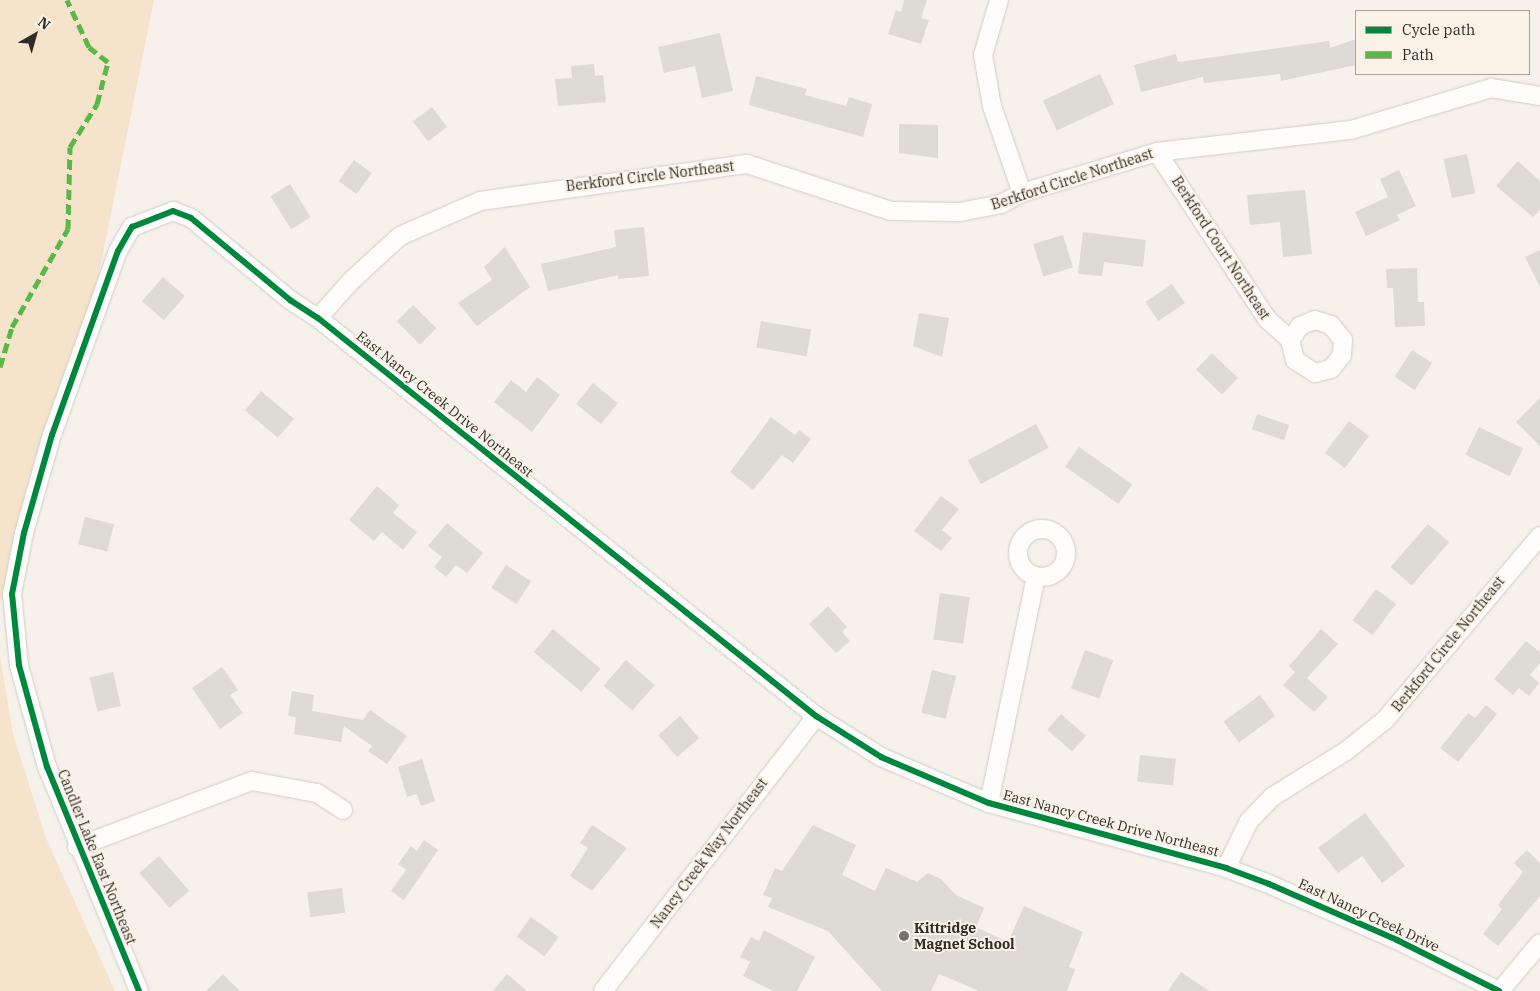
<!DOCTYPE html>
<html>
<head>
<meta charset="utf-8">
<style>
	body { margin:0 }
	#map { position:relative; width:1540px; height:991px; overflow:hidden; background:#f6f1eb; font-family:"IBM Plex Serif",serif }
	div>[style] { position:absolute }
	.green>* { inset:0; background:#f6e3cb }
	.building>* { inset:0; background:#dedad5; transform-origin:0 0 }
	.roads { filter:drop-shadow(0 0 1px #d0ccc7) drop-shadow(0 0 1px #d0ccc7) }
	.minor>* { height:18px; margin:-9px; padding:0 9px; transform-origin:9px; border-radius:9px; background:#fefdfc }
	.minor>.ring { margin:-9px; padding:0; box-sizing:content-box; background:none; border:18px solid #fefdfc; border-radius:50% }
	.quiet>* { height:5px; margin-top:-2.5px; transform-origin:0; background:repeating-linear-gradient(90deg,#58b947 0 10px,transparent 0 15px) }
	.cycleway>* { height:6px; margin:-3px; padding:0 3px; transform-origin:3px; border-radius:3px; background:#00873e }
	.dots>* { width:14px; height:14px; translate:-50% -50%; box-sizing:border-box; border:2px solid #faf2e7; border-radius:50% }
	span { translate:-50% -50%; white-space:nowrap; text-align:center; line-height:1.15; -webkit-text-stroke:4px #faf2e7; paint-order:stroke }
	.street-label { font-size:14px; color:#302d29 }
	.poi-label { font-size:14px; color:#302d29; font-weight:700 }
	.left { translate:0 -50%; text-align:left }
	.legend { position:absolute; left:1355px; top:10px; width:175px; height:65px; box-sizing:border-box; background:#faf2e7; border:1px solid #a9a39b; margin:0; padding:6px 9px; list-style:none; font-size:15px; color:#302d29 }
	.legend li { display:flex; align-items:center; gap:10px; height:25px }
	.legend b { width:25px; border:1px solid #a9a39b }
	.north { position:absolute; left:10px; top:10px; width:50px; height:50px; -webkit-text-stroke:4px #faf2e7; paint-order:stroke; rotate:38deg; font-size:14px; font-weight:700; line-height:20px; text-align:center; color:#302d29 }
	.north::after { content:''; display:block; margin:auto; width:18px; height:22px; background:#302d29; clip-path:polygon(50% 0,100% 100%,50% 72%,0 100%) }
</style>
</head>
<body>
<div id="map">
	<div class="green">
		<i style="clip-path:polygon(0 0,154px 0,97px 283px,0 604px)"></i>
		<i style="clip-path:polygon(0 656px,13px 734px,46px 838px,115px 991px,0 991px)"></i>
	</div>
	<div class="building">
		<i style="clip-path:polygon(904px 0,927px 0,921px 18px,929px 20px,921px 44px,888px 34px,896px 10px,901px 12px)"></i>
		<i style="clip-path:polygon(720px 33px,733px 91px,702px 98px,695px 66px,664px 73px,658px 47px)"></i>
		<i style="clip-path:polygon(1356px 39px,1356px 65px,1281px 81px,1280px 74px,1204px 83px,1203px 77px,1141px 92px,1134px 65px,1176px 54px,1178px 62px,1329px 41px,1330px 48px)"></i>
		<i style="clip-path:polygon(594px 64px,595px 76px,603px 75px,606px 102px,558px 106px,555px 79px,572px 78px,571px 66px)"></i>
		<i style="left:1100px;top:74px;width:33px;height:63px;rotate:65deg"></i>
		<i style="clip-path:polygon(756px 76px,807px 89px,805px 95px,846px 106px,849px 97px,872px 104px,863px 137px,749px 105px)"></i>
		<i style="left:432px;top:107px;width:25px;height:24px;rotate:53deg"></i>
		<i style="clip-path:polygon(899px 124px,938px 125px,938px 158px,899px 153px)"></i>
		<i style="left:1467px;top:154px;width:40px;height:24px;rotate:78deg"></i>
		<i style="left:354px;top:160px;width:22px;height:26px;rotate:36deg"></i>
		<i style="clip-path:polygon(1518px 161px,1540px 181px,1540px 210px,1533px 217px,1496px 186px)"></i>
		<i style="clip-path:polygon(1399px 170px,1416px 206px,1397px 215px,1400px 220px,1366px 236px,1355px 212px,1388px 197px,1380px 179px)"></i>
		<i style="left:290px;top:184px;width:39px;height:23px;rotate:58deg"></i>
		<i style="clip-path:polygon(1305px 190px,1312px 254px,1283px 257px,1280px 222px,1250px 225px,1247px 195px)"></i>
		<i style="clip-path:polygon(644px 227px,649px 276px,618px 279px,618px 275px,548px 291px,541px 264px,616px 247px,614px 230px)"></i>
		<i style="clip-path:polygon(1083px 232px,1146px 240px,1143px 267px,1104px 262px,1102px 276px,1078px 274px)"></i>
		<i style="left:1063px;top:235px;width:34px;height:31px;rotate:73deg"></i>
		<i style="clip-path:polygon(505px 247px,530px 287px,477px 326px,458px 303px,492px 280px,484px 267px)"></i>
		<i style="clip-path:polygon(1540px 250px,1540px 287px,1525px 257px)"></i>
		<i style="clip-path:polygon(1417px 268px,1418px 302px,1424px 302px,1425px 326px,1395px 327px,1393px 288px,1387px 288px,1386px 269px)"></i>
		<i style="left:163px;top:277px;width:29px;height:32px;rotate:41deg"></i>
		<i style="left:1172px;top:284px;width:23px;height:32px;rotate:56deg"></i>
		<i style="left:413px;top:305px;width:33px;height:23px;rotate:45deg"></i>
		<i style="clip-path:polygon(919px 313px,949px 318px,942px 357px,913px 346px)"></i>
		<i style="left:761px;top:321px;width:51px;height:27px;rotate:10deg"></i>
		<i style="left:1412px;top:350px;width:24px;height:32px;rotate:33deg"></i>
		<i style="left:1212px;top:353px;width:36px;height:23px;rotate:44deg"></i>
		<i style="clip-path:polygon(537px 377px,560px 395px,532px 432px,494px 402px,511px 380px,526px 392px)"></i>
		<i style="left:593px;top:383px;width:32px;height:27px;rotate:39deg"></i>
		<i style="left:261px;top:391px;width:43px;height:25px;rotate:40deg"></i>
		<i style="clip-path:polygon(1540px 398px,1540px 446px,1516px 422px)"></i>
		<i style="left:1257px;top:414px;width:34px;height:16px;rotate:19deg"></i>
		<i style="clip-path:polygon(771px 417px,795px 435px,799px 430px,811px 439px,793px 463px,782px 455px,753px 490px,730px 472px)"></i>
		<i style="left:1349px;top:421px;width:25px;height:40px;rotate:37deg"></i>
		<i style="left:1036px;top:424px;width:27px;height:77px;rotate:62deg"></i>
		<i style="left:1479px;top:427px;width:49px;height:31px;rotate:26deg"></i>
		<i style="left:1079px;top:447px;width:65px;height:24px;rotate:35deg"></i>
		<i style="clip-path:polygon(377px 486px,399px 505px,393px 513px,417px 532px,403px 550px,382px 532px,374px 541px,349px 520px)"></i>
		<i style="clip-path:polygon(941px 496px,959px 509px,942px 530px,952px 538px,941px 551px,914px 531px)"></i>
		<i style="left:85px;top:517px;width:30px;height:28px;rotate:14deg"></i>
		<i style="clip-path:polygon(447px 523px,483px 553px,467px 573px,456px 565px,446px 577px,434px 567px,442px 557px,428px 546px)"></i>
		<i style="left:1428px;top:524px;width:28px;height:57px;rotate:41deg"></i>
		<i style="left:506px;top:565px;width:30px;height:27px;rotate:33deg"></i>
		<i style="left:1376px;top:589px;width:25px;height:39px;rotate:37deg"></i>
		<i style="left:940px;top:593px;width:30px;height:47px;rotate:8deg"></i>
		<i style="clip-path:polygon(828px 606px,847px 627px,842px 632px,850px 641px,836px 653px,809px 624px)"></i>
		<i style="left:553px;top:629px;width:62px;height:30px;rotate:40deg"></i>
		<i style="clip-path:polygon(1321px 629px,1338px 644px,1307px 678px,1328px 697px,1314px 712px,1283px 685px,1295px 672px,1289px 666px)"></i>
		<i style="clip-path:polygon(1526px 641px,1540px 652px,1540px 663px,1530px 675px,1539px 683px,1529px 696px,1519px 688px,1513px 695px,1494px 679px)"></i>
		<i style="left:1085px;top:650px;width:30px;height:41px;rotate:20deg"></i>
		<i style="left:626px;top:660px;width:38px;height:34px;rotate:41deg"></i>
		<i style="clip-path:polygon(222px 667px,238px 690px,230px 695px,243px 713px,220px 729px,192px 688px)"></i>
		<i style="left:932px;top:670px;width:25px;height:44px;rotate:14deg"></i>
		<i style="left:113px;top:672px;width:35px;height:24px;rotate:77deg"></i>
		<i style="clip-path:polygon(292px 691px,314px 695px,312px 711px,363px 720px,370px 710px,407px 736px,387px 764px,368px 751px,372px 746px,344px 726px,341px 742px,294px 734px,296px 717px,288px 716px)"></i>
		<i style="left:1260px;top:695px;width:26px;height:45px;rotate:54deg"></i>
		<i style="clip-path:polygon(1486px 705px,1497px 714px,1458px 762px,1440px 748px,1468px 713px,1475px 718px)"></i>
		<i style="left:1061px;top:714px;width:33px;height:21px;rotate:41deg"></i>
		<i style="left:680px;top:716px;width:29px;height:29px;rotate:49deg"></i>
		<i style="left:1140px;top:755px;width:36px;height:27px;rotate:6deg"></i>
		<i style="clip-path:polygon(422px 759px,435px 801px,421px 806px,417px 794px,407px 797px,398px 767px)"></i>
		<i style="clip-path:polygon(1365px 813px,1405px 866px,1382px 883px,1362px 856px,1338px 873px,1318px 848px)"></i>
		<i style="clip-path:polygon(592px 825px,627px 848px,592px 891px,570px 876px,588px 848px,580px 843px)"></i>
		<i style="clip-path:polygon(813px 825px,856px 845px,842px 875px,875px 891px,886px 868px,917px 882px,928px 873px,941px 879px,956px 895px,984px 908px,976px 927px,1008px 942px,1024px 906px,1083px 932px,1069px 967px,1075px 969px,1067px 991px,979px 991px,939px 974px,931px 991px,882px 991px,828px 931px,768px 907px,772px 898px,763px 895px,775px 868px,782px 871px)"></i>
		<i style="clip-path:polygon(424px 840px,438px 850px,404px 900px,391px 891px,406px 870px,398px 864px,411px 846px,417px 851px)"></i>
		<i style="clip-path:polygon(1527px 850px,1540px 863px,1540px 896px,1498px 946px,1483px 934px,1502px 909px,1498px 905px,1523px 872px,1514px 863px)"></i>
		<i style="left:159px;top:856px;width:46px;height:26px;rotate:49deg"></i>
		<i style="left:342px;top:888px;width:25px;height:35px;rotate:83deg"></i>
		<i style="left:531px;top:917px;width:34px;height:24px;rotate:36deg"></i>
		<i style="clip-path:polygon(764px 930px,815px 957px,797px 991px,773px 991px,743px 976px,750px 962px,740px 957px,751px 937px,759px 941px)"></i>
		<i style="clip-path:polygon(1181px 972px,1209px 991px,1168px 991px)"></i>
		<i style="clip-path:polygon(223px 974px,240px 991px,206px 991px)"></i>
		<i style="clip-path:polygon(507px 974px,527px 991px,493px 991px)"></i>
	</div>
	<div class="roads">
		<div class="minor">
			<i style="left:999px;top:0;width:57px;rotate:106.2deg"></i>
			<i style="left:983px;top:55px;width:52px;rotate:80deg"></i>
			<i style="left:992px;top:106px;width:92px;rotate:71deg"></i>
			<i style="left:1157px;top:152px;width:200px;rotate:56.6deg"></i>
			<i style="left:1267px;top:319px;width:31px;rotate:42deg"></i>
			<i style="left:1290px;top:340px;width:17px;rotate:-54deg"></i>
			<i style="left:1300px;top:326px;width:16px;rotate:-22deg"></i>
			<i style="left:1315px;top:320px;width:17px;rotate:17deg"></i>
			<i style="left:1331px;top:325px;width:19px;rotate:51deg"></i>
			<i style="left:1343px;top:340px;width:15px;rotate:94deg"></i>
			<i style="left:1342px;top:355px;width:18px;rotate:128deg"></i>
			<i style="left:1331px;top:369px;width:16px;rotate:166deg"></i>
			<i style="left:1315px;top:373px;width:24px;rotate:-147deg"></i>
			<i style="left:1295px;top:360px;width:21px;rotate:-104deg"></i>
			<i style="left:318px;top:318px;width:51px;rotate:-48.2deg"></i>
			<i style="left:352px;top:280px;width:65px;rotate:-42.5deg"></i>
			<i style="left:400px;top:236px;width:87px;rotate:-23.6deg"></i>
			<i style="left:480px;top:201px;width:270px;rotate:-7.9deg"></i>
			<i style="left:747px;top:164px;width:151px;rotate:18.1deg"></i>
			<i style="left:891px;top:211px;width:69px;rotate:0.8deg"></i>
			<i style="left:960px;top:212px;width:42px;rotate:-11deg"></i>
			<i style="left:1001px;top:204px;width:24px;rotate:-28deg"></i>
			<i style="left:1022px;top:193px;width:141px;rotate:-16.9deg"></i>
			<i style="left:1157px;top:152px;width:195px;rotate:-6.5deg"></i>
			<i style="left:1351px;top:130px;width:146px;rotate:-16.7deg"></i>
			<i style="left:1491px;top:88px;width:50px;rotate:9.3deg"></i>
			<i class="ring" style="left:1018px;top:529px;width:30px;height:30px"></i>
			<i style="left:989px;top:803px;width:231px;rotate:-78.3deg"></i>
			<i style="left:77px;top:847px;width:187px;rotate:-20.7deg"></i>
			<i style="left:252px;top:781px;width:66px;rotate:10.5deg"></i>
			<i style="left:317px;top:793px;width:31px;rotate:33deg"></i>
			<i style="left:1226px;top:868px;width:52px;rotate:-63.9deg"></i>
			<i style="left:1249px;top:821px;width:33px;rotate:-46deg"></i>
			<i style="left:1272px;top:797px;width:87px;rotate:-31.9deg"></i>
			<i style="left:1346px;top:751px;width:50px;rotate:-38.5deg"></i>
			<i style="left:1385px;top:720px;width:241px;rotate:-49.9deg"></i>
			<i style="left:139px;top:991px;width:242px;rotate:-112.3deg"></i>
			<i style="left:47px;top:767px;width:106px;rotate:-105.4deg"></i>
			<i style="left:19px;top:665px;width:71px;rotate:-95.6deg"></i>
			<i style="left:12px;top:594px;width:62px;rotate:-78.9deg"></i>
			<i style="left:24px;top:533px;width:102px;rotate:-74.1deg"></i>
			<i style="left:52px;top:435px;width:195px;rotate:-70.3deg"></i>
			<i style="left:118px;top:251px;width:28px;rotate:-60deg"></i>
			<i style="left:132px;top:227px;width:44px;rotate:-21.3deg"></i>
			<i style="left:173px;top:211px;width:19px;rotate:21deg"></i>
			<i style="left:191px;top:218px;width:129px;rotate:39.6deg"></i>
			<i style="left:290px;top:300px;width:33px;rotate:33deg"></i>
			<i style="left:318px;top:318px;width:638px;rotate:38.63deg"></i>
			<i style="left:816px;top:716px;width:77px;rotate:32.2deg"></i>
			<i style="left:881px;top:757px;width:117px;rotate:23.1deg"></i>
			<i style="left:989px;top:803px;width:246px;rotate:15.3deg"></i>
			<i style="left:1226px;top:868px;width:46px;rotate:20.4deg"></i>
			<i style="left:1269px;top:884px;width:140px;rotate:23.6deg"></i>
			<i style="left:1397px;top:940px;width:114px;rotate:26.6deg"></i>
			<i style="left:603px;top:991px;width:348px;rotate:-52.2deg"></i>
			<i style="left:1500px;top:991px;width:62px;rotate:-50.2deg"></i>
		</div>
	</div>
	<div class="quiet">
		<i style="left:0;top:367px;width:42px;rotate:-73.3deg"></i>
		<i style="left:12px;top:327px;width:113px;rotate:-60.3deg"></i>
		<i style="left:68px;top:229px;width:82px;rotate:-88.6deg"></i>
		<i style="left:70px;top:147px;width:51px;rotate:-57.9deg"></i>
		<i style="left:97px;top:104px;width:43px;rotate:-75.3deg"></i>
		<i style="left:108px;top:62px;width:24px;rotate:-142deg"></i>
		<i style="left:89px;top:47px;width:52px;rotate:-115.1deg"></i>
	</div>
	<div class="cycleway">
		<i style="left:139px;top:991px;width:242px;rotate:-112.3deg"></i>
		<i style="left:47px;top:767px;width:106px;rotate:-105.4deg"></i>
		<i style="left:19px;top:665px;width:71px;rotate:-95.6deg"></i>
		<i style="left:12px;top:594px;width:62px;rotate:-78.9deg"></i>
		<i style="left:24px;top:533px;width:102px;rotate:-74.1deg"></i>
		<i style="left:52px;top:435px;width:195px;rotate:-70.3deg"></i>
		<i style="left:118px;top:251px;width:28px;rotate:-60deg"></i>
		<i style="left:132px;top:227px;width:44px;rotate:-21.3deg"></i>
		<i style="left:173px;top:211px;width:19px;rotate:21deg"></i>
		<i style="left:191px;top:218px;width:129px;rotate:39.6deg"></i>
		<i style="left:290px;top:300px;width:33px;rotate:33deg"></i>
		<i style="left:318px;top:318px;width:638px;rotate:38.63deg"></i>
		<i style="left:816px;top:716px;width:77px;rotate:32.2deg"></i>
		<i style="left:881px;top:757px;width:117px;rotate:23.1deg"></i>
		<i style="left:989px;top:803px;width:246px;rotate:15.3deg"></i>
		<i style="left:1226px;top:868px;width:46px;rotate:20.4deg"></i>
		<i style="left:1269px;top:884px;width:140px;rotate:23.6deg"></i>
		<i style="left:1397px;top:940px;width:114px;rotate:26.6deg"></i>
	</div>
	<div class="dots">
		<i style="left:904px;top:936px;background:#75726d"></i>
	</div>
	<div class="street-label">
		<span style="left:650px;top:176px;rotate:-7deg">Berkford Circle Northeast</span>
		<span style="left:1072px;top:179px;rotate:-18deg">Berkford Circle Northeast</span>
		<span style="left:1221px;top:248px;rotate:57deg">Berkford Court Northeast</span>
		<span style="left:445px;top:404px;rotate:39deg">East Nancy Creek Drive Northeast</span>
		<span style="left:1448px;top:644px;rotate:-51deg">Berkford Circle Northeast</span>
		<span style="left:1111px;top:823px;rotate:15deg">East Nancy Creek Drive Northeast</span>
		<span style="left:709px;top:853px;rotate:-53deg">Nancy Creek Way Northeast</span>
		<span style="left:97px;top:857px;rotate:68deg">Candler Lake East Northeast</span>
		<span style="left:1369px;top:915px;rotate:25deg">East Nancy Creek Drive</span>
	</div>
	<div class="poi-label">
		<span class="left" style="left:914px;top:936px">Kittridge<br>Magnet School</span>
	</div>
	<ul class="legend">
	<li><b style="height:6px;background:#00873e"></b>Cycle path</li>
	<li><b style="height:6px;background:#58b947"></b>Path</li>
	</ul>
	<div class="north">N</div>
</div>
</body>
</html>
